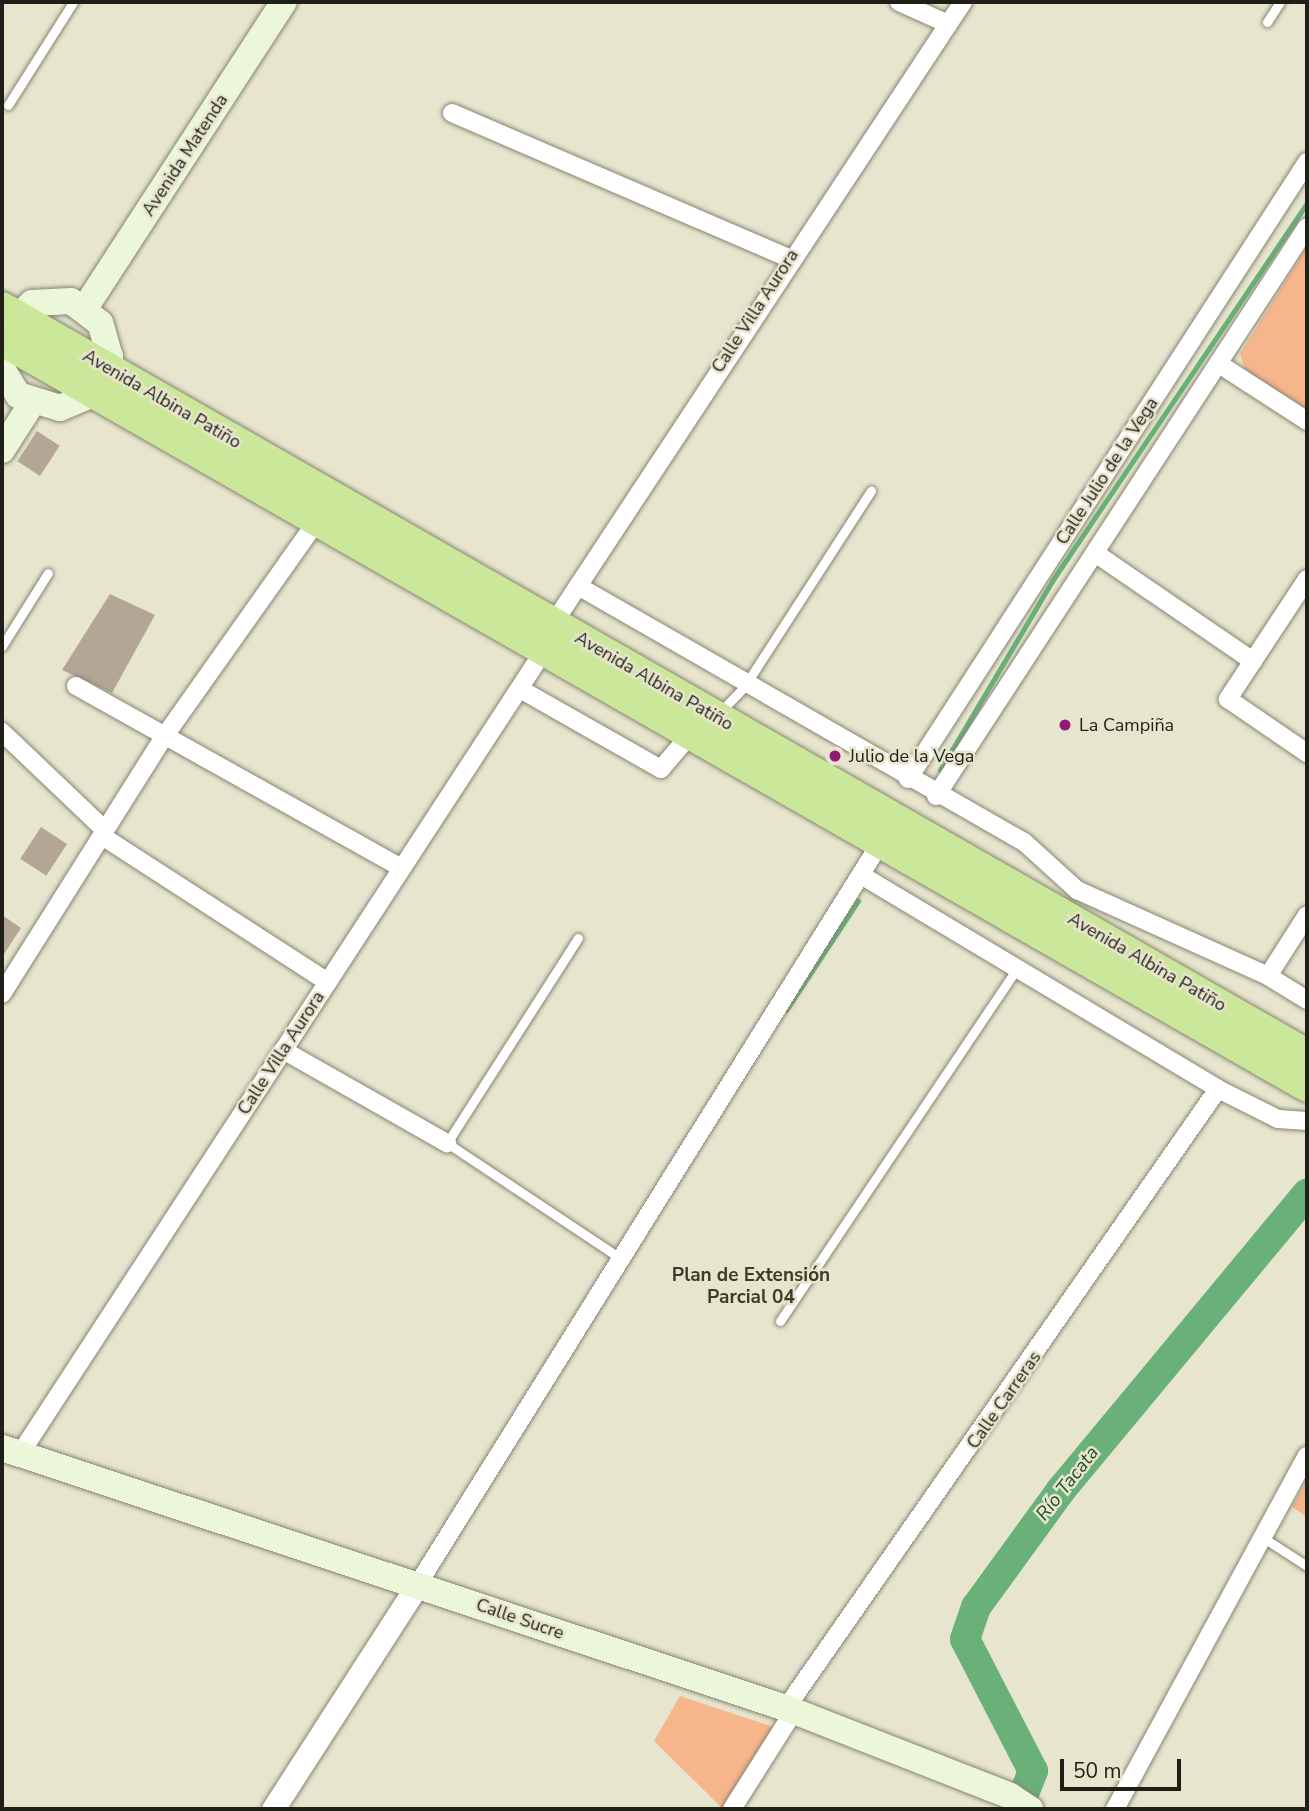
<!DOCTYPE html>
<html>
<head>
<meta charset="utf-8">
<style>
	body { margin:0 }
	#map { position:relative; width:1309px; height:1811px; overflow:hidden; background:#e7e5ce; font-family:"Nunito Sans",sans-serif }
	div>[style] { position:absolute }
	.green>* { inset:0; background:#f7b58c }
	.stream>* { height:5px; margin:-2.5px; padding:0 2.5px; transform-origin:2.5px; border-radius:2.5px; background:#69b079 }
	.river>* { height:30px; margin:-15px; padding:0 15px; transform-origin:15px; border-radius:15px; background:#69b079 }
	.building>* { inset:0; background:#b3a694; transform-origin:0 0 }
	.roads { filter:drop-shadow(0 0 2px #878571) drop-shadow(0 0 2px #878571) }
	.service>* { height:9px; margin:-4.5px; padding:0 4.5px; transform-origin:4.5px; border-radius:4.5px; background:#fff }
	.minor>* { height:18px; margin:-9px; padding:0 9px; transform-origin:9px; border-radius:9px; background:#fff }
	.tertiary>* { height:23px; margin:-11.5px; padding:0 11.5px; transform-origin:11.5px; border-radius:11.5px; background:#fff }
	.secondary>* { height:26px; margin:-13px; padding:0 13px; transform-origin:13px; border-radius:13px; background:#ecf7d9 }
	.trunk>* { height:30px; margin:-15px; padding:0 15px; transform-origin:15px; border-radius:15px; background:#cbe89a }
	.dots>* { width:19px; height:19px; translate:-50% -50%; box-sizing:border-box; border:4px solid #e7e5ce; border-radius:50% }
	span { translate:-50% -50%; white-space:nowrap; text-align:center; line-height:1.15; -webkit-text-stroke:5px #e7e5ce; paint-order:stroke }
	.street-label { font-size:18px; color:#201f17 }
	.poi-label { font-size:18px; color:#201f17 }
	.left { translate:0 -50%; text-align:left }
	.neighbourhood-label { font-size:19px; color:#3e3b29; font-weight:700 }
	.water-label { font-size:19px; color:#1c502b; font-style:italic }
	.frame { position:absolute; inset:0; border:4px solid #201f17; pointer-events:none }
	.scale { position:absolute; left:1060px; top:1759px; width:121px; height:32px; box-sizing:border-box; border:4px solid #201f17; border-top:0; padding-left:9px; font-size:21px; line-height:24px; white-space:nowrap; color:#201f17; -webkit-text-stroke:5px #e7e5ce; paint-order:stroke }
</style>
</head>
<body>
<div id="map">
	<div class="green">
		<i style="clip-path:polygon(1307px 247px,1307px 412px,1245px 370px,1240px 354px)"></i>
		<i style="clip-path:polygon(1307px 1480px,1307px 1517px,1292px 1507px)"></i>
		<i style="clip-path:polygon(680px 1696px,774px 1727px,723px 1809px,654px 1741px)"></i>
	</div>
	<div class="stream">
		<i style="left:940px;top:770px;width:220px;rotate:-59.3deg"></i>
		<i style="left:1052px;top:581px;width:456px;rotate:-56deg"></i>
		<i style="left:786px;top:1010px;width:131px;rotate:-56.6deg"></i>
	</div>
	<div class="river">
		<i style="left:1018px;top:1809px;width:41px;rotate:-68.5deg"></i>
		<i style="left:1033px;top:1771px;width:148px;rotate:-117.3deg"></i>
		<i style="left:965px;top:1639px;width:34px;rotate:-71deg"></i>
		<i style="left:976px;top:1607px;width:145px;rotate:-54deg"></i>
		<i style="left:1061px;top:1490px;width:385px;rotate:-50.3deg"></i>
	</div>
	<div class="building">
		<i style="left:37px;top:431px;width:27px;height:36px;rotate:33deg"></i>
		<i style="clip-path:polygon(110px 594px,155px 615px,112px 693px,62px 670px)"></i>
		<i style="left:41px;top:827px;width:31px;height:38px;rotate:33deg"></i>
		<i style="clip-path:polygon(2px 915px,21px 928px,2px 957px)"></i>
	</div>
	<div class="roads">
		<div class="service">
			<i style="left:1267px;top:22px;width:24px;rotate:-57deg"></i>
			<i style="left:8px;top:105px;width:122px;rotate:-57.7deg"></i>
			<i style="left:2px;top:646px;width:86px;rotate:-57.8deg"></i>
			<i style="left:720px;top:712px;width:35px;rotate:-46deg"></i>
			<i style="left:744px;top:687px;width:234px;rotate:-57.1deg"></i>
			<i style="left:578px;top:938px;width:243px;rotate:122.6deg"></i>
			<i style="left:447px;top:1143px;width:204px;rotate:33.6deg"></i>
			<i style="left:780px;top:1321px;width:423px;rotate:-56.1deg"></i>
			<i style="left:1262px;top:1537px;width:54px;rotate:32.8deg"></i>
		</div>
		<div class="minor">
			<i style="left:899px;top:2px;width:54px;rotate:24.2deg"></i>
			<i style="left:452px;top:113px;width:367px;rotate:23.3deg"></i>
			<i style="left:1219px;top:364px;width:105px;rotate:32.9deg"></i>
			<i style="left:1098px;top:555px;width:188px;rotate:34.4deg"></i>
			<i style="left:1307px;top:579px;width:144px;rotate:123.4deg"></i>
			<i style="left:1228px;top:699px;width:96px;rotate:34.4deg"></i>
			<i style="left:578px;top:586px;width:514px;rotate:29.86deg"></i>
			<i style="left:1024px;top:842px;width:72px;rotate:42.2deg"></i>
			<i style="left:1077px;top:890px;width:209px;rotate:24.2deg"></i>
			<i style="left:1268px;top:976px;width:46px;rotate:31.6deg"></i>
			<i style="left:553px;top:624px;width:745px;rotate:-56.61deg"></i>
			<i style="left:76px;top:686px;width:372px;rotate:29.2deg"></i>
			<i style="left:520px;top:689px;width:162px;rotate:29.6deg"></i>
			<i style="left:661px;top:769px;width:43px;rotate:-49.7deg"></i>
			<i style="left:2px;top:732px;width:142px;rotate:43.6deg"></i>
			<i style="left:908px;top:779px;width:735px;rotate:-57.11deg"></i>
			<i style="left:936px;top:796px;width:679px;rotate:-56.89deg"></i>
			<i style="left:102px;top:836px;width:269px;rotate:32.9deg"></i>
			<i style="left:861px;top:875px;width:416px;rotate:30.9deg"></i>
			<i style="left:1218px;top:1089px;width:67px;rotate:26.6deg"></i>
			<i style="left:1278px;top:1119px;width:29px;rotate:4deg"></i>
			<i style="left:1268px;top:976px;width:72px;rotate:-57.4deg"></i>
			<i style="left:2px;top:994px;width:304px;rotate:-57.8deg"></i>
			<i style="left:164px;top:737px;width:263px;rotate:-54.7deg"></i>
			<i style="left:283px;top:1050px;width:189px;rotate:29.6deg"></i>
			<i style="left:20px;top:1454px;width:957px;rotate:-56.89deg"></i>
			<i style="left:418px;top:1584px;width:871px;rotate:-58.04deg"></i>
			<i style="left:786px;top:1708px;width:755px;rotate:-55.09deg"></i>
			<i style="left:732px;top:1809px;width:116px;rotate:-57.7deg"></i>
			<i style="left:1115px;top:1809px;width:402px;rotate:-61.5deg"></i>
		</div>
		<div class="tertiary">
			<i style="left:273px;top:1809px;width:268px;rotate:-57.2deg"></i>
		</div>
		<div class="secondary">
			<i style="left:85px;top:308px;width:365px;rotate:-57deg"></i>
			<i style="left:2px;top:369px;width:31px;rotate:58deg"></i>
			<i style="left:18px;top:395px;width:44px;rotate:17.2deg"></i>
			<i style="left:60px;top:408px;width:36px;rotate:-23deg"></i>
			<i style="left:93px;top:394px;width:41px;rotate:-65.3deg"></i>
			<i style="left:110px;top:357px;width:35px;rotate:-106deg"></i>
			<i style="left:100px;top:323px;width:36px;rotate:-143deg"></i>
			<i style="left:71px;top:301px;width:39px;rotate:177deg"></i>
			<i style="left:32px;top:303px;width:40px;rotate:135deg"></i>
			<i style="left:2px;top:450px;width:56px;rotate:-57.4deg"></i>
			<i style="left:2px;top:1448px;width:826px;rotate:18.35deg"></i>
			<i style="left:786px;top:1708px;width:241px;rotate:21.4deg"></i>
			<i style="left:1010px;top:1796px;width:24px;rotate:33deg"></i>
		</div>
		<div class="trunk">
			<i style="left:2px;top:307px;width:1504px;rotate:29.79deg"></i>
			<i style="left:2px;top:341px;width:1503px;rotate:29.75deg"></i>
		</div>
	</div>
	<div class="dots">
		<i style="left:1065px;top:725px;background:#921976"></i>
		<i style="left:835px;top:756px;background:#921976"></i>
	</div>
	<div class="street-label">
		<span style="left:185px;top:155px;rotate:-57deg">Avenida Matenda</span>
		<span style="left:755px;top:311px;rotate:-57deg">Calle Villa Aurora</span>
		<span style="left:162px;top:399px;rotate:30deg">Avenida Albina Patiño</span>
		<span style="left:1107px;top:471px;rotate:-57deg">Calle Julio de la Vega</span>
		<span style="left:654px;top:681px;rotate:30deg">Avenida Albina Patiño</span>
		<span style="left:1147px;top:962px;rotate:30deg">Avenida Albina Patiño</span>
		<span style="left:281px;top:1053px;rotate:-57deg">Calle Villa Aurora</span>
		<span style="left:1004px;top:1400px;rotate:-55deg">Calle Carreras</span>
		<span style="left:520px;top:1619px;rotate:19deg">Calle Sucre</span>
	</div>
	<div class="poi-label">
		<span class="left" style="left:1079px;top:725px">La Campiña</span>
		<span class="left" style="left:849px;top:756px">Julio de la Vega</span>
	</div>
	<div class="neighbourhood-label">
		<span style="left:751px;top:1287px">Plan de Extensión<br>Parcial 04</span>
	</div>
	<div class="water-label">
		<span style="left:1068px;top:1484px;rotate:-52deg">Río Tacata</span>
	</div>
	<div class="frame"></div>
	<div class="scale">50 m</div>
</div>
</body>
</html>
